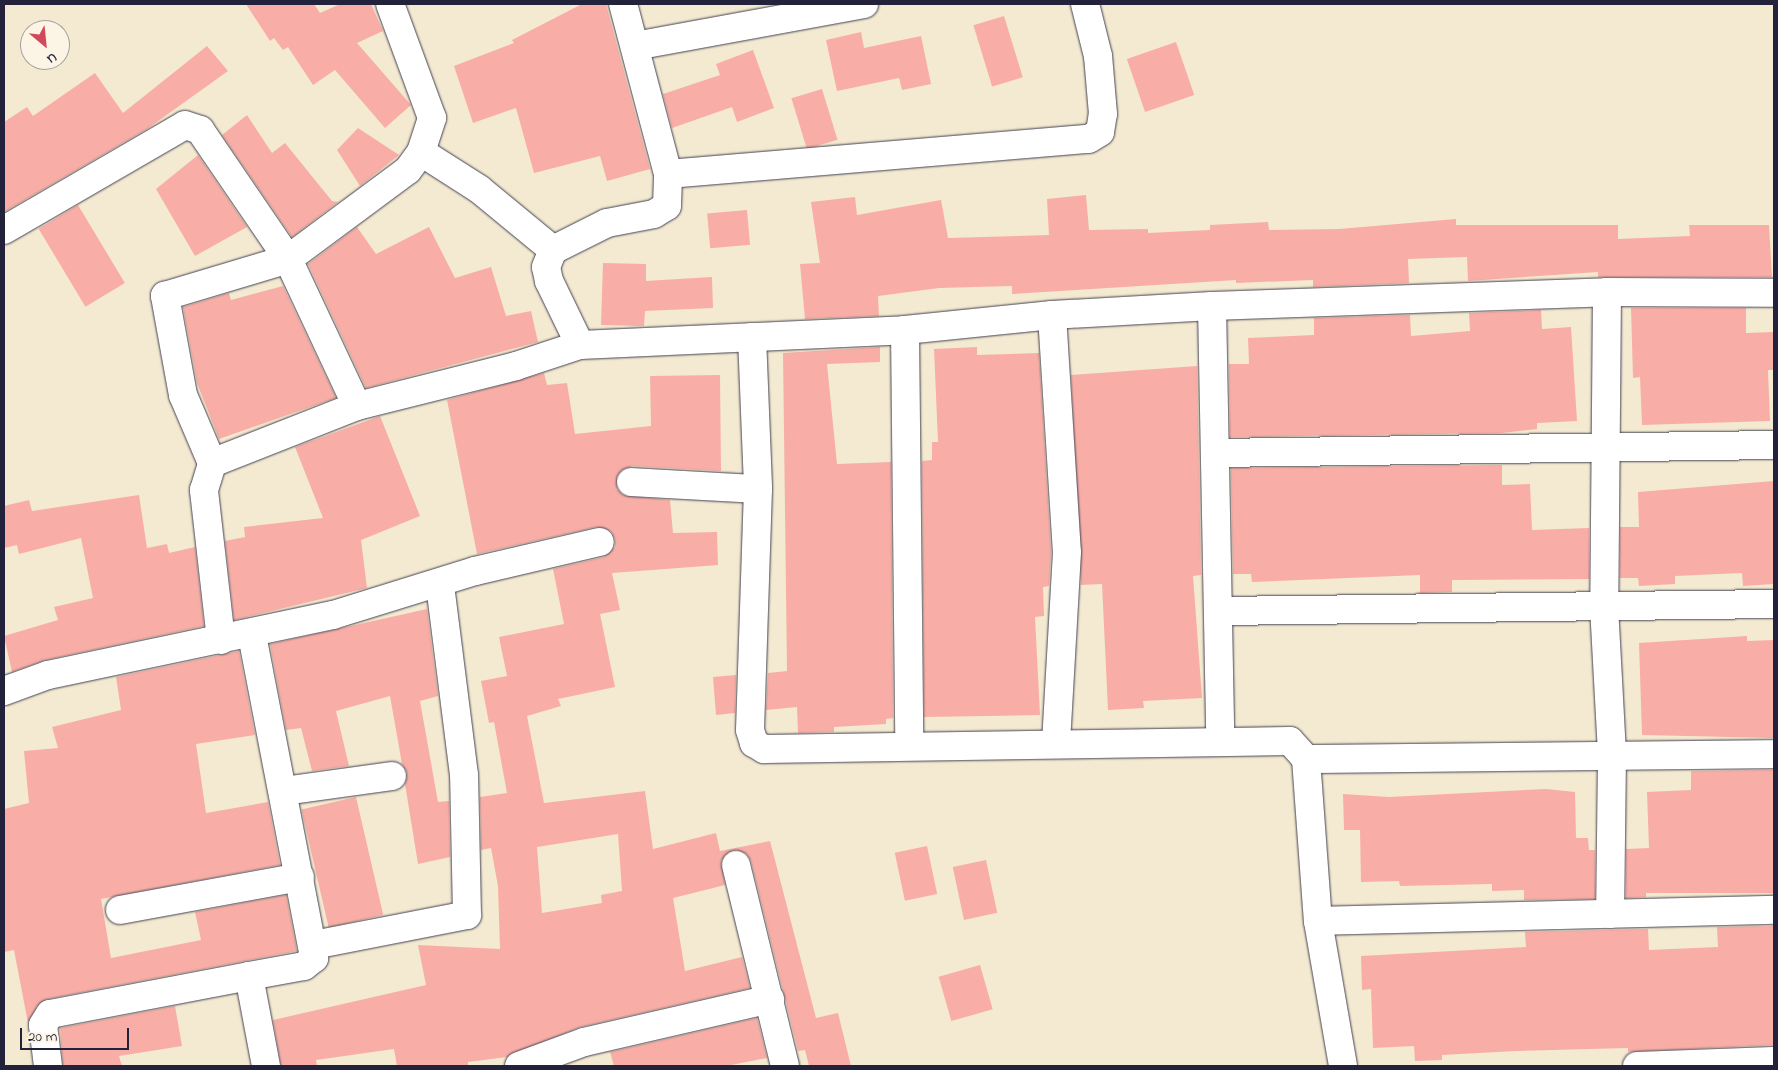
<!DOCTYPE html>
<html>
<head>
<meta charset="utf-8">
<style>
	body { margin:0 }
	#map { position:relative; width:1778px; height:1070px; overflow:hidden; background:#f4ead1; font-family:"Indie Flower",sans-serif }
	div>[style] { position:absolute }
	.building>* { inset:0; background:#f8aea6; transform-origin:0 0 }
	.roads { filter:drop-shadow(0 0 1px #424052) drop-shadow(0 0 1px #424052) }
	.minor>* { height:28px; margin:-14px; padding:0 14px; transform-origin:14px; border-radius:14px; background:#fff }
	span { translate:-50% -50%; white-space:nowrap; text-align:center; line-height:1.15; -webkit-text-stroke:4px #fcf5e5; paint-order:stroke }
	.frame { position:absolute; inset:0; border:5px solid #22223b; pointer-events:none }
	.north { position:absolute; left:20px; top:20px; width:50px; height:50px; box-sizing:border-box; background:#fcf5e5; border:1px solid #a5a1a1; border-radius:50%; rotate:152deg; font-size:14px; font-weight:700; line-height:20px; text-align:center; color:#22223b }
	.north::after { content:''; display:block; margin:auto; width:18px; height:22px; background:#d1495b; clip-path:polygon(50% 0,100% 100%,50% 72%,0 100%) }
	.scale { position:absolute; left:20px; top:1028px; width:109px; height:22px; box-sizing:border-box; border:2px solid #22223b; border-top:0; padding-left:6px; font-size:15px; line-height:18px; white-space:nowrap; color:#22223b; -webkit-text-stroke:4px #fcf5e5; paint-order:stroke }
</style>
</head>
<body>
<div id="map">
	<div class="building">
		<i style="clip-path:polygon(246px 4px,314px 4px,320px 13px,340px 4px,371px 4px,383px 31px,357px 43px,411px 105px,385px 128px,335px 70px,313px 85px,288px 47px,283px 50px,274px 38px,270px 41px)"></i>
		<i style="clip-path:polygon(582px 4px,606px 4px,650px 169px,607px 181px,600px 156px,534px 173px,516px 108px,473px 123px,454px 66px,514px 43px,512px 40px)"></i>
		<i style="left:1004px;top:16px;width:64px;height:32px;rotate:73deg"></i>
		<i style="clip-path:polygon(861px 32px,864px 48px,921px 36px,931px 84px,902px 90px,899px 78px,837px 91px,826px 40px)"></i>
		<i style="left:1176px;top:42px;width:56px;height:52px;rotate:71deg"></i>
		<i style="clip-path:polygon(207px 46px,228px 71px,147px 129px,4px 212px,4px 122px,27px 107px,33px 116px,95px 73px,123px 113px)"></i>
		<i style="clip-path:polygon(753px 50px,774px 108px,737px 122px,732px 107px,672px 128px,663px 94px,720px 75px,716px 64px)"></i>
		<i style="left:822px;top:89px;width:53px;height:32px;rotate:73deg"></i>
		<i style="clip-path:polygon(247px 115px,272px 153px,285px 143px,332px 201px,338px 202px,292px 237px,222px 135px)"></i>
		<i style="clip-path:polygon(358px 128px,399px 155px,360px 186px,337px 150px)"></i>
		<i style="clip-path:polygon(198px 155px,247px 227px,195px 256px,156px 189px)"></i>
		<i style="clip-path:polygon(1086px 195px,1089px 230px,1148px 229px,1148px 233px,1210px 230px,1210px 225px,1268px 222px,1269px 230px,1339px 229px,1456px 219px,1456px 225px,1618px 225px,1618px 239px,1690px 236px,1689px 225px,1769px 225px,1772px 277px,1598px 277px,1598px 272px,1468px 281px,1467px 257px,1408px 259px,1409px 283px,1313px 287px,1313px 280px,1236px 283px,1236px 280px,1012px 294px,1012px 286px,939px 288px,878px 296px,879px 316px,805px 319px,800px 264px,820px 263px,811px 202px,855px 197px,857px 215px,941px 200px,948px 238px,1049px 235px,1047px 199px)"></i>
		<i style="left:78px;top:205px;width:91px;height:46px;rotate:59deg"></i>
		<i style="left:747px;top:210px;width:35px;height:40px;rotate:85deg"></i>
		<i style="clip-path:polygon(357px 227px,376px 254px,429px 227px,455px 278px,491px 267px,506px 316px,531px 311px,538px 342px,366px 388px,308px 264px)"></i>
		<i style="clip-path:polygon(603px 263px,646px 264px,646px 281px,712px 277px,713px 308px,645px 311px,644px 326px,601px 325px)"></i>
		<i style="clip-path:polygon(283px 286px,336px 398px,219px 439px,197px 383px,183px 307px,229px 293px,231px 300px)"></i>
		<i style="clip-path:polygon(1631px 308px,1746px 308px,1746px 333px,1774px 332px,1774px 370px,1768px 370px,1770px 421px,1642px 425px,1640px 377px,1633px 378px)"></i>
		<i style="clip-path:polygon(1541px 310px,1542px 329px,1571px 327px,1577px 421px,1537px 423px,1537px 429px,1501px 433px,1230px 437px,1229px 364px,1249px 364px,1248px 338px,1314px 335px,1314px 318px,1410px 315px,1411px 336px,1470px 331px,1469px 313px)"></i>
		<i style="clip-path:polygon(880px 347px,880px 362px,827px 364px,837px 464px,891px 462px,893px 718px,886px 719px,886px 724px,834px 727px,834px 732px,798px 733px,797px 707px,766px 710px,768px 673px,787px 671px,783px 353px)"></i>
		<i style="clip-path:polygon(977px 347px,977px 355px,1039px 353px,1051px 552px,1049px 586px,1043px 587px,1044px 616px,1035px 617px,1040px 715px,924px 717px,922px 461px,932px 460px,932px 442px,938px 442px,934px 349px)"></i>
		<i style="clip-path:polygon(1197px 366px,1201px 575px,1193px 576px,1202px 698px,1143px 701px,1144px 708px,1108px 710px,1102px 584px,1081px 585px,1071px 375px)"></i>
		<i style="clip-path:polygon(evenodd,544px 373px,547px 385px,567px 383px,575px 434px,651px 426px,650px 376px,720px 375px,721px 471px,632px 466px,618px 474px,617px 489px,623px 495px,670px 500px,673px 533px,717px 532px,718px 565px,612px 573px,620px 610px,600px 614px,615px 687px,558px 699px,561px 706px,527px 716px,544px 803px,645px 791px,653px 849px,716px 833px,720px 851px,770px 841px,816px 1018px,838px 1013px,851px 1066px,809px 1066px,805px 1050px,798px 1051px,751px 861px,747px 854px,733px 850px,721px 861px,725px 885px,673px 898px,685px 971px,742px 957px,750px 988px,580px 1027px,507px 1057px,468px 1062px,468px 1066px,397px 1066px,394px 1049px,316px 1060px,317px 1066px,281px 1066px,273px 1020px,426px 985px,418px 945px,500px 949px,498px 886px,491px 848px,481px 850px,480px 797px,507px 793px,494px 722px,489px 723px,481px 681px,507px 676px,499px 637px,564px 624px,553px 569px,604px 557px,615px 547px,615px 539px,611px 531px,596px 527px,477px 554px,447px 400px,544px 373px,618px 834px,622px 891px,601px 895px,602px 903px,542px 913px,537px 847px,618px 834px)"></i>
		<i style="clip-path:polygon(380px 416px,420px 516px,361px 540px,367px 588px,234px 620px,225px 541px,245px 537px,244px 527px,323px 518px,295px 447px)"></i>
		<i style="clip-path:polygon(1502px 465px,1502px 485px,1530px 484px,1532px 530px,1589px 528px,1589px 579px,1452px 580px,1452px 592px,1420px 593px,1420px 575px,1252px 582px,1251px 574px,1233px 574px,1231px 468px)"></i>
		<i style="clip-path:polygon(1774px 481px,1774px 584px,1743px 586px,1742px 573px,1675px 576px,1675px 584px,1639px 586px,1638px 578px,1620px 578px,1620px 527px,1639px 527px,1638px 492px)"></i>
		<i style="clip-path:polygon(139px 495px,147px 548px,167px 544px,169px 553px,195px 547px,204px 626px,45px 660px,12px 672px,4px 636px,58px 620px,54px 607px,93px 598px,81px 538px,19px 554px,17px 545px,4px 548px,4px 506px,29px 500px,32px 511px)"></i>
		<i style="clip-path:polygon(427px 609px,438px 696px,420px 701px,438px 802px,449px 801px,450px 857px,418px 864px,405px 784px,407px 773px,402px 764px,390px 696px,336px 711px,349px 766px,312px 771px,301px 728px,286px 730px,270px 644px)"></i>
		<i style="clip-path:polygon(1747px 636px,1747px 641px,1774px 640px,1774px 738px,1642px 735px,1639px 643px)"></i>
		<i style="clip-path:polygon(239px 651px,255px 735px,196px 744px,206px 813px,268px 802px,280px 865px,101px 899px,111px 958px,201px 940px,195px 912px,286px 895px,297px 951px,47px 999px,37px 1006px,28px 1023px,14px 950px,4px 952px,4px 809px,29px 803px,24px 751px,58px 748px,52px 727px,121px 710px,116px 677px)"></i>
		<i style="clip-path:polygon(736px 675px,735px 713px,716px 715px,713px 677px)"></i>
		<i style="clip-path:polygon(1774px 770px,1774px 893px,1646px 893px,1646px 897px,1626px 898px,1626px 849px,1649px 848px,1647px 792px,1691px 790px,1691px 771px)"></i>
		<i style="clip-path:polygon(1546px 789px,1575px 792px,1576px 838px,1588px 838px,1589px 850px,1595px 850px,1595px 899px,1524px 900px,1524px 890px,1492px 891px,1492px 884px,1400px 886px,1399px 881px,1361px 882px,1360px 830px,1344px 830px,1343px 794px,1389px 797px)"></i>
		<i style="left:356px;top:797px;width:121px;height:56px;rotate:77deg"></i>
		<i style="left:927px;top:846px;width:49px;height:33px;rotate:78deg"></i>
		<i style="left:986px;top:860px;width:54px;height:34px;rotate:78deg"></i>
		<i style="clip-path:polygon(1773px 926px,1773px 1045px,1628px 1052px,1628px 1048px,1516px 1051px,1442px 1055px,1442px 1060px,1415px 1061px,1414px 1046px,1373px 1048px,1371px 989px,1362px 990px,1361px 956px,1526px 947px,1525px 932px,1648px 929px,1649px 950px,1718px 947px,1717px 927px)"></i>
		<i style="left:980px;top:965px;width:46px;height:43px;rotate:74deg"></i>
		<i style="clip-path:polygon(175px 1006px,182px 1046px,119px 1056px,122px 1066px,63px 1066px,60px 1028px)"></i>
		<i style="clip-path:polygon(757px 1018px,767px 1058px,726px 1066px,614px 1066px,610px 1052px)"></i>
	</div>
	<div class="roads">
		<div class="minor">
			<i style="left:635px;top:46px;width:233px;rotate:-10.4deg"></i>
			<i style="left:421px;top:152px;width:69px;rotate:32.5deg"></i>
			<i style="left:479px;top:189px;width:96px;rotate:39.5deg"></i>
			<i style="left:668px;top:174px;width:422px;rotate:-4.8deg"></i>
			<i style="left:1089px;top:139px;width:13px;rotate:-32deg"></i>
			<i style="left:1100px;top:132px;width:18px;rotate:-81deg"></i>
			<i style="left:1103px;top:114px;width:58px;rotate:-94.9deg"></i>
			<i style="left:1098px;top:56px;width:54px;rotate:-104deg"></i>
			<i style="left:4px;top:230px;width:209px;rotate:-30.1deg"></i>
			<i style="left:185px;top:125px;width:16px;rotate:18deg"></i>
			<i style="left:200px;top:130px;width:156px;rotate:55.7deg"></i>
			<i style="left:288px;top:259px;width:162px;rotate:64.9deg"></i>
			<i style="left:1607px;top:292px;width:314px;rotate:90.5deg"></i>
			<i style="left:1604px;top:606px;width:150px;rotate:86.9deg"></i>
			<i style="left:1612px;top:756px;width:158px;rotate:90.7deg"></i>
			<i style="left:1212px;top:306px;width:433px;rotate:88.9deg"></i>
			<i style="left:1052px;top:315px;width:237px;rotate:86.4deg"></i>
			<i style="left:1067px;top:552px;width:190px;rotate:93.3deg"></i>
			<i style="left:905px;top:330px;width:416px;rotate:89.4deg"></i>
			<i style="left:752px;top:337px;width:152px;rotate:87.7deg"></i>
			<i style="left:758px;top:489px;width:241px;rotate:91.9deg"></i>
			<i style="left:750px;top:730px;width:14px;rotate:73deg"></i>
			<i style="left:754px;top:743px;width:12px;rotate:31deg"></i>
			<i style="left:764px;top:749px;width:526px;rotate:-0.87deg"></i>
			<i style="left:1290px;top:741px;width:24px;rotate:48deg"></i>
			<i style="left:1306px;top:759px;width:162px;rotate:85.8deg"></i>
			<i style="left:1318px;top:921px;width:147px;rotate:80.2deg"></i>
			<i style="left:580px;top:345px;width:71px;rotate:-115.8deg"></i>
			<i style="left:549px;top:281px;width:14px;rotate:-102deg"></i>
			<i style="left:546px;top:267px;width:18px;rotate:-68deg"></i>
			<i style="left:553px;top:250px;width:60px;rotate:-26.6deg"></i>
			<i style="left:607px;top:223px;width:48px;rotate:-10.8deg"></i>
			<i style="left:654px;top:214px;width:15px;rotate:-32deg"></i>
			<i style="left:667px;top:206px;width:32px;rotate:-88deg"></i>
			<i style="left:668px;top:174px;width:176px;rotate:-104.8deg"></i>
			<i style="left:1216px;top:453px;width:558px;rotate:-0.82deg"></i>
			<i style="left:212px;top:463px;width:74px;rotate:-113.1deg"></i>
			<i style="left:183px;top:395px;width:101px;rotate:-100.3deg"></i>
			<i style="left:165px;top:296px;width:128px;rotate:-16.7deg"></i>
			<i style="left:288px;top:259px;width:149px;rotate:-36.6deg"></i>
			<i style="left:408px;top:170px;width:22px;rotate:-54deg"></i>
			<i style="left:421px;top:152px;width:36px;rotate:-72deg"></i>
			<i style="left:432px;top:118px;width:121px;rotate:-110.2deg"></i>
			<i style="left:631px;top:482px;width:127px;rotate:3.2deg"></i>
			<i style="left:1218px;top:611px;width:556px;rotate:-0.72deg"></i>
			<i style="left:252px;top:635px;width:329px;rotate:79.1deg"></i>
			<i style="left:314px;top:958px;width:13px;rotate:141deg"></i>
			<i style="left:304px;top:966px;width:56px;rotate:169.7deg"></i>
			<i style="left:249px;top:976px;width:92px;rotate:79.3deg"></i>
			<i style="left:221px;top:640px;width:151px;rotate:-96.5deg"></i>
			<i style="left:204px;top:490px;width:28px;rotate:-73deg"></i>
			<i style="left:212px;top:463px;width:156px;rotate:-21.5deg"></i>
			<i style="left:357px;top:406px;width:164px;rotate:-14.1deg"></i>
			<i style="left:516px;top:366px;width:67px;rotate:-18.2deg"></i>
			<i style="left:580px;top:345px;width:325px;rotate:-2.6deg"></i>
			<i style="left:905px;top:330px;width:148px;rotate:-5.8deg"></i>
			<i style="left:1052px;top:315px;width:160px;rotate:-3.2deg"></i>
			<i style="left:1212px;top:306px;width:395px;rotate:-2deg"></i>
			<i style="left:1607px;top:292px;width:167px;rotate:0.3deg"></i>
			<i style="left:4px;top:691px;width:47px;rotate:-20deg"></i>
			<i style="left:48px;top:675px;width:291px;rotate:-11.9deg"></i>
			<i style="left:333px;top:615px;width:149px;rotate:-17.2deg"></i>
			<i style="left:475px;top:571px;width:128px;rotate:-13.1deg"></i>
			<i style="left:1306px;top:759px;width:468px;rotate:-0.6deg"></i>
			<i style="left:284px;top:791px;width:109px;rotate:-7.9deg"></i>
			<i style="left:736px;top:865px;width:207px;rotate:76.3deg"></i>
			<i style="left:120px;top:910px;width:183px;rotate:-10.4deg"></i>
			<i style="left:1318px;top:921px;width:456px;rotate:-1.4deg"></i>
			<i style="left:313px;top:945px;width:157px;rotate:-11deg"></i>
			<i style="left:467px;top:915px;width:140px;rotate:-91.2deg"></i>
			<i style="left:464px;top:775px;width:192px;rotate:-97.2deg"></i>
			<i style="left:48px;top:1066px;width:41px;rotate:-97deg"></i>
			<i style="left:43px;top:1025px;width:13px;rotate:-58deg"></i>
			<i style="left:50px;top:1014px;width:203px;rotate:-10.8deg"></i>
			<i style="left:519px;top:1066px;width:69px;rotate:-20.3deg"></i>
			<i style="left:584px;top:1042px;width:191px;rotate:-13deg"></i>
			<i style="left:1637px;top:1066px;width:137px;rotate:-2.1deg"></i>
		</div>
	</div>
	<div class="frame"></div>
	<div class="north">U</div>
	<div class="scale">20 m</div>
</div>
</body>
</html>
